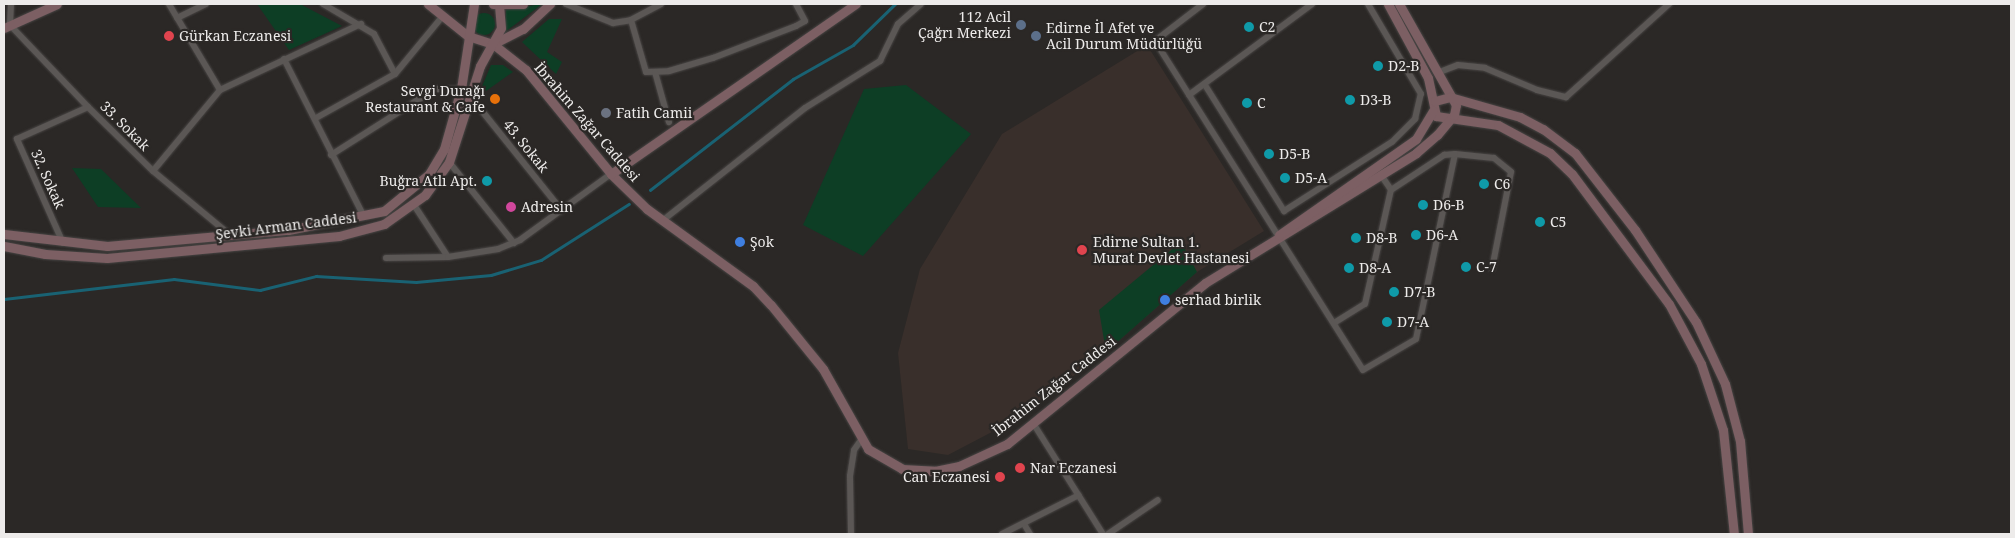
<!DOCTYPE html>
<html>
<head>
<meta charset="utf-8">
<style>
	body { margin:0 }
	#map { position:relative; width:2015px; height:538px; overflow:hidden; background:#2b2826; font-family:"Noto Serif",serif }
	div>[style] { position:absolute }
	.built>* { inset:0; background:#392f2b }
	.green>* { inset:0; background:#0d3e25 }
	.round { border-radius:50% }
	.stream>* { height:2.5px; margin:-1.25px; padding:0 1.25px; transform-origin:1.25px; border-radius:1.25px; background:#196273 }
	.roads { filter:drop-shadow(0 0 1px #484544) drop-shadow(0 0 1px #484544) }
	.minor>* { height:6px; margin:-3px; padding:0 3px; transform-origin:3px; border-radius:3px; background:#5b5755 }
	.secondary>* { height:9px; margin:-4.5px; padding:0 4.5px; transform-origin:4.5px; border-radius:4.5px; background:#7c5f63 }
	.dots>* { width:14px; height:14px; translate:-50% -50%; box-sizing:border-box; border:2px solid #2b2826; border-radius:50% }
	span { translate:-50% -50%; white-space:nowrap; text-align:center; line-height:1.15; -webkit-text-stroke:4.5px #2b2826; paint-order:stroke }
	.poi-label { font-size:14px; color:#edebea }
	.right { translate:-100% -50%; text-align:right }
	.left { translate:0 -50%; text-align:left }
	.street-label { font-size:14px; color:#edebea }
	.frame { position:absolute; inset:0; border:5px solid #edebea; pointer-events:none }
</style>
</head>
<body>
<div id="map">
	<div class="built">
		<i style="clip-path:polygon(1147px 45px,1264px 231px,1197px 272px,1106px 352px,1011px 422px,948px 455px,908px 449px,898px 353px,920px 269px,1002px 134px)"></i>
	</div>
	<div class="green">
		<i style="clip-path:polygon(257px 4px,300px 4px,342px 26px,289px 50px)"></i>
		<i style="clip-path:polygon(541px 4px,541px 5px,505px 32px,506px 10px)"></i>
		<i class="round" style="left:473px;top:13px;width:22px;height:22px"></i>
		<i style="clip-path:polygon(549px 19px,562px 19px,547px 52px,562px 62px,556px 74px,522px 42px)"></i>
		<i style="clip-path:polygon(491px 65px,503px 65px,513px 72px,486px 91px,481px 89px)"></i>
		<i style="clip-path:polygon(906px 85px,971px 134px,863px 256px,803px 225px,864px 89px)"></i>
		<i style="clip-path:polygon(72px 168px,101px 169px,141px 208px,98px 207px)"></i>
		<i style="clip-path:polygon(1181px 242px,1197px 272px,1106px 352px,1099px 310px)"></i>
	</div>
	<div class="stream">
		<i style="left:650px;top:190px;width:181px;rotate:-37.8deg"></i>
		<i style="left:793px;top:79px;width:69px;rotate:-29.5deg"></i>
		<i style="left:853px;top:45px;width:59px;rotate:-44.3deg"></i>
		<i style="left:4px;top:299px;width:171px;rotate:-6.7deg"></i>
		<i style="left:174px;top:279px;width:87px;rotate:7.3deg"></i>
		<i style="left:260px;top:290px;width:58px;rotate:-14deg"></i>
		<i style="left:316px;top:276px;width:100px;rotate:3.4deg"></i>
		<i style="left:416px;top:282px;width:75px;rotate:-5.3deg"></i>
		<i style="left:491px;top:275px;width:52px;rotate:-16.7deg"></i>
		<i style="left:541px;top:260px;width:104px;rotate:-32.5deg"></i>
	</div>
	<div class="roads">
		<div class="minor">
			<i style="left:11px;top:4px;width:21px;rotate:93deg"></i>
			<i style="left:10px;top:25px;width:113px;rotate:46.4deg"></i>
			<i style="left:88px;top:107px;width:91px;rotate:44.6deg"></i>
			<i style="left:153px;top:171px;width:100px;rotate:39.7deg"></i>
			<i style="left:323px;top:4px;width:59px;rotate:30.5deg"></i>
			<i style="left:374px;top:34px;width:45px;rotate:62.3deg"></i>
			<i style="left:566px;top:4px;width:51px;rotate:22deg"></i>
			<i style="left:613px;top:23px;width:18px;rotate:-9deg"></i>
			<i style="left:661px;top:4px;width:34px;rotate:152deg"></i>
			<i style="left:631px;top:20px;width:54px;rotate:73.9deg"></i>
			<i style="left:646px;top:72px;width:23px;rotate:-2deg"></i>
			<i style="left:669px;top:71px;width:46px;rotate:-16.5deg"></i>
			<i style="left:713px;top:58px;width:89px;rotate:-21.1deg"></i>
			<i style="left:796px;top:26px;width:10px;rotate:-29deg"></i>
			<i style="left:805px;top:21px;width:19px;rotate:-118deg"></i>
			<i style="left:1203px;top:4px;width:61px;rotate:142.4deg"></i>
			<i style="left:1155px;top:41px;width:389px;rotate:57.7deg"></i>
			<i style="left:1363px;top:370px;width:61px;rotate:-30.3deg"></i>
			<i style="left:1416px;top:339px;width:189px;rotate:-78.1deg"></i>
			<i style="left:1455px;top:154px;width:39px;rotate:6deg"></i>
			<i style="left:1494px;top:158px;width:22px;rotate:39deg"></i>
			<i style="left:1511px;top:172px;width:99px;rotate:101.1deg"></i>
			<i style="left:177px;top:18px;width:32px;rotate:-26deg"></i>
			<i style="left:284px;top:59px;width:177px;rotate:63.1deg"></i>
			<i style="left:655px;top:72px;width:52px;rotate:74.4deg"></i>
			<i style="left:1437px;top:73px;width:22px;rotate:-21deg"></i>
			<i style="left:1458px;top:65px;width:27px;rotate:6deg"></i>
			<i style="left:1485px;top:68px;width:56px;rotate:22.9deg"></i>
			<i style="left:1537px;top:90px;width:30px;rotate:14deg"></i>
			<i style="left:1566px;top:97px;width:139px;rotate:-42.1deg"></i>
			<i style="left:1205px;top:85px;width:149px;rotate:57.9deg"></i>
			<i style="left:1284px;top:211px;width:128px;rotate:-32.6deg"></i>
			<i style="left:1392px;top:142px;width:33px;rotate:-45deg"></i>
			<i style="left:1415px;top:119px;width:26px;rotate:-77deg"></i>
			<i style="left:1421px;top:94px;width:104px;rotate:-120.5deg"></i>
			<i style="left:220px;top:90px;width:156px;rotate:-25.1deg"></i>
			<i style="left:1189px;top:95px;width:153px;rotate:-36.5deg"></i>
			<i style="left:470px;top:96px;width:147px;rotate:51.3deg"></i>
			<i style="left:316px;top:118px;width:90px;rotate:-29.1deg"></i>
			<i style="left:395px;top:74px;width:74px;rotate:-50.5deg"></i>
			<i style="left:331px;top:155px;width:123px;rotate:-32.4deg"></i>
			<i style="left:435px;top:89px;width:26px"></i>
			<i style="left:449px;top:162px;width:104px;rotate:51.3deg"></i>
			<i style="left:153px;top:171px;width:105px;rotate:-50.4deg"></i>
			<i style="left:220px;top:90px;width:100px;rotate:-120.7deg"></i>
			<i style="left:1381px;top:175px;width:18px;rotate:56deg"></i>
			<i style="left:414px;top:205px;width:62px;rotate:56.8deg"></i>
			<i style="left:662px;top:221px;width:182px;rotate:-38.3deg"></i>
			<i style="left:805px;top:108px;width:89px;rotate:-32.1deg"></i>
			<i style="left:880px;top:61px;width:41px;rotate:-64.1deg"></i>
			<i style="left:898px;top:24px;width:30px;rotate:-41deg"></i>
			<i style="left:63px;top:243px;width:114px;rotate:-113.9deg"></i>
			<i style="left:17px;top:139px;width:78px;rotate:-24.3deg"></i>
			<i style="left:386px;top:258px;width:62px;rotate:-0.9deg"></i>
			<i style="left:448px;top:257px;width:51px;rotate:-9.1deg"></i>
			<i style="left:498px;top:249px;width:24px;rotate:-22deg"></i>
			<i style="left:520px;top:240px;width:112px;rotate:-36deg"></i>
			<i style="left:1334px;top:323px;width:36px;rotate:-32deg"></i>
			<i style="left:1365px;top:304px;width:117px;rotate:-77.2deg"></i>
			<i style="left:1391px;top:190px;width:64px;rotate:-33.4deg"></i>
			<i style="left:1444px;top:155px;width:11px;rotate:-5deg"></i>
			<i style="left:1033px;top:423px;width:131px;rotate:57.8deg"></i>
			<i style="left:1024px;top:524px;width:12px;rotate:59deg"></i>
			<i style="left:851px;top:534px;width:58px;rotate:-91deg"></i>
			<i style="left:850px;top:476px;width:26px;rotate:-81deg"></i>
			<i style="left:854px;top:450px;width:12px;rotate:-55deg"></i>
			<i style="left:1002px;top:534px;width:86px;rotate:-26.9deg"></i>
			<i style="left:1108px;top:534px;width:60px;rotate:-34.2deg"></i>
		</div>
		<div class="secondary">
			<i style="left:428px;top:4px;width:51px;rotate:38.7deg"></i>
			<i style="left:468px;top:36px;width:26px;rotate:18deg"></i>
			<i style="left:493px;top:44px;width:34px;rotate:-27deg"></i>
			<i style="left:523px;top:29px;width:37px;rotate:-43deg"></i>
			<i style="left:493px;top:4px;width:30px"></i>
			<i style="left:1388px;top:4px;width:84px;rotate:61.6deg"></i>
			<i style="left:1428px;top:78px;width:39px;rotate:78deg"></i>
			<i style="left:1436px;top:116px;width:63px;rotate:8.3deg"></i>
			<i style="left:1498px;top:125px;width:59px;rotate:28.3deg"></i>
			<i style="left:1550px;top:153px;width:30px;rotate:44deg"></i>
			<i style="left:1572px;top:174px;width:162px;rotate:53.3deg"></i>
			<i style="left:1669px;top:304px;width:68px;rotate:61.9deg"></i>
			<i style="left:1701px;top:364px;width:70px;rotate:71.6deg"></i>
			<i style="left:1723px;top:430px;width:105px;rotate:84deg"></i>
			<i style="left:4px;top:28px;width:58px;rotate:-24.4deg"></i>
			<i style="left:493px;top:44px;width:42px;rotate:38.2deg"></i>
			<i style="left:526px;top:70px;width:134px;rotate:50.7deg"></i>
			<i style="left:611px;top:174px;width:50px;rotate:44.2deg"></i>
			<i style="left:647px;top:209px;width:131px;rotate:36deg"></i>
			<i style="left:753px;top:286px;width:26px;rotate:47deg"></i>
			<i style="left:771px;top:305px;width:82px;rotate:50.9deg"></i>
			<i style="left:823px;top:369px;width:92px;rotate:60.6deg"></i>
			<i style="left:868px;top:449px;width:39px;rotate:30deg"></i>
			<i style="left:902px;top:469px;width:33px;rotate:3deg"></i>
			<i style="left:935px;top:471px;width:25px;rotate:-12deg"></i>
			<i style="left:959px;top:466px;width:53px;rotate:-24.6deg"></i>
			<i style="left:1007px;top:444px;width:255px;rotate:-39.1deg"></i>
			<i style="left:1205px;top:283px;width:248px;rotate:-31.6deg"></i>
			<i style="left:1416px;top:153px;width:28px;rotate:-41deg"></i>
			<i style="left:1437px;top:135px;width:26px;rotate:-50deg"></i>
			<i style="left:1454px;top:115px;width:10px;rotate:-79deg"></i>
			<i style="left:1456px;top:105px;width:116px;rotate:-119.4deg"></i>
			<i style="left:1435px;top:101px;width:16px;rotate:-15deg"></i>
			<i style="left:1450px;top:97px;width:73px;rotate:15.9deg"></i>
			<i style="left:1520px;top:117px;width:26px;rotate:28deg"></i>
			<i style="left:1543px;top:129px;width:40px;rotate:37deg"></i>
			<i style="left:1575px;top:153px;width:98px;rotate:52.1deg"></i>
			<i style="left:1635px;top:230px;width:110px;rotate:56.5deg"></i>
			<i style="left:1696px;top:322px;width:68px;rotate:64.9deg"></i>
			<i style="left:1725px;top:384px;width:59px;rotate:75.3deg"></i>
			<i style="left:1740px;top:441px;width:93px;rotate:85.1deg"></i>
			<i style="left:611px;top:174px;width:298px;rotate:-34.8deg"></i>
			<i style="left:4px;top:234px;width:104px;rotate:6.6deg"></i>
			<i style="left:107px;top:246px;width:182px;rotate:-5.1deg"></i>
			<i style="left:288px;top:230px;width:98px;rotate:-11.2deg"></i>
			<i style="left:384px;top:211px;width:58px;rotate:-39.4deg"></i>
			<i style="left:429px;top:174px;width:29px;rotate:-59deg"></i>
			<i style="left:444px;top:149px;width:62px;rotate:-74.2deg"></i>
			<i style="left:461px;top:89px;width:86px;rotate:-81.3deg"></i>
			<i style="left:1279px;top:235px;width:167px;rotate:-35deg"></i>
			<i style="left:1416px;top:139px;width:33px;rotate:-59deg"></i>
			<i style="left:4px;top:246px;width:42px;rotate:11deg"></i>
			<i style="left:45px;top:254px;width:62px;rotate:3.7deg"></i>
			<i style="left:107px;top:258px;width:233px;rotate:-5.4deg"></i>
			<i style="left:339px;top:236px;width:47px;rotate:-14.9deg"></i>
			<i style="left:384px;top:224px;width:50px;rotate:-35.3deg"></i>
			<i style="left:425px;top:195px;width:41px;rotate:-54deg"></i>
			<i style="left:449px;top:162px;width:101px;rotate:-72.1deg"></i>
			<i style="left:480px;top:66px;width:43px;rotate:-61.1deg"></i>
			<i style="left:501px;top:28px;width:24px;rotate:-95deg"></i>
		</div>
	</div>
	<div class="dots">
		<i style="left:1021px;top:25px;background:#5c6f8a"></i>
		<i style="left:1249px;top:27px;background:#0f9aa8"></i>
		<i style="left:169px;top:36px;background:#e0444e"></i>
		<i style="left:1036px;top:36px;background:#5c6f8a"></i>
		<i style="left:1378px;top:66px;background:#0f9aa8"></i>
		<i style="left:495px;top:99px;background:#e8710a"></i>
		<i style="left:1350px;top:100px;background:#0f9aa8"></i>
		<i style="left:1247px;top:103px;background:#0f9aa8"></i>
		<i style="left:606px;top:113px;background:#6b7280"></i>
		<i style="left:1269px;top:154px;background:#0f9aa8"></i>
		<i style="left:1285px;top:178px;background:#0f9aa8"></i>
		<i style="left:487px;top:181px;background:#0f9aa8"></i>
		<i style="left:1484px;top:184px;background:#0f9aa8"></i>
		<i style="left:1423px;top:205px;background:#0f9aa8"></i>
		<i style="left:511px;top:207px;background:#d1479c"></i>
		<i style="left:1540px;top:222px;background:#0f9aa8"></i>
		<i style="left:1416px;top:235px;background:#0f9aa8"></i>
		<i style="left:1356px;top:238px;background:#0f9aa8"></i>
		<i style="left:740px;top:242px;background:#3f7fe0"></i>
		<i style="left:1082px;top:250px;background:#e0444e"></i>
		<i style="left:1466px;top:267px;background:#0f9aa8"></i>
		<i style="left:1349px;top:268px;background:#0f9aa8"></i>
		<i style="left:1394px;top:292px;background:#0f9aa8"></i>
		<i style="left:1165px;top:300px;background:#3f7fe0"></i>
		<i style="left:1387px;top:322px;background:#0f9aa8"></i>
		<i style="left:1020px;top:468px;background:#e0444e"></i>
		<i style="left:1000px;top:477px;background:#e0444e"></i>
	</div>
	<div class="poi-label">
		<span class="right" style="left:1011px;top:25px">112 Acil<br>Çağrı Merkezi</span>
		<span class="left" style="left:1259px;top:27px">C2</span>
		<span class="left" style="left:1046px;top:36px">Edirne İl Afet ve<br>Acil Durum Müdürlüğü</span>
		<span class="left" style="left:179px;top:36px">Gürkan Eczanesi</span>
		<span class="left" style="left:1388px;top:66px">D2-B</span>
		<span class="right" style="left:485px;top:99px">Sevgi Durağı<br>Restaurant &amp; Cafe</span>
		<span class="left" style="left:1360px;top:100px">D3-B</span>
		<span class="left" style="left:1257px;top:103px">C</span>
		<span class="left" style="left:616px;top:113px">Fatih Camii</span>
		<span class="left" style="left:1279px;top:154px">D5-B</span>
		<span class="left" style="left:1295px;top:178px">D5-A</span>
		<span class="right" style="left:477px;top:181px">Buğra Atlı Apt.</span>
		<span class="left" style="left:1494px;top:184px">C6</span>
		<span class="left" style="left:1433px;top:205px">D6-B</span>
		<span class="left" style="left:521px;top:207px">Adresin</span>
		<span class="left" style="left:1550px;top:222px">C5</span>
		<span class="left" style="left:1426px;top:235px">D6-A</span>
		<span class="left" style="left:1366px;top:238px">D8-B</span>
		<span class="left" style="left:750px;top:242px">Şok</span>
		<span class="left" style="left:1093px;top:250px">Edirne Sultan 1.<br>Murat Devlet Hastanesi</span>
		<span class="left" style="left:1476px;top:267px">C-7</span>
		<span class="left" style="left:1359px;top:268px">D8-A</span>
		<span class="left" style="left:1404px;top:292px">D7-B</span>
		<span class="left" style="left:1175px;top:300px">serhad birlik</span>
		<span class="left" style="left:1397px;top:322px">D7-A</span>
		<span class="left" style="left:1030px;top:468px">Nar Eczanesi</span>
		<span class="right" style="left:990px;top:477px">Can Eczanesi</span>
	</div>
	<div class="street-label">
		<span style="left:587px;top:122px;rotate:49deg">İbrahim Zağar Caddesi</span>
		<span style="left:125px;top:126px;rotate:45deg">33. Sokak</span>
		<span style="left:526px;top:146px;rotate:51deg">43. Sokak</span>
		<span style="left:48px;top:179px;rotate:66deg">32. Sokak</span>
		<span style="left:286px;top:226px;rotate:-7deg">Şevki Arman Caddesi</span>
		<span style="left:1054px;top:386px;rotate:-38deg">İbrahim Zağar Caddesi</span>
	</div>
	<div class="frame"></div>
</div>
</body>
</html>
